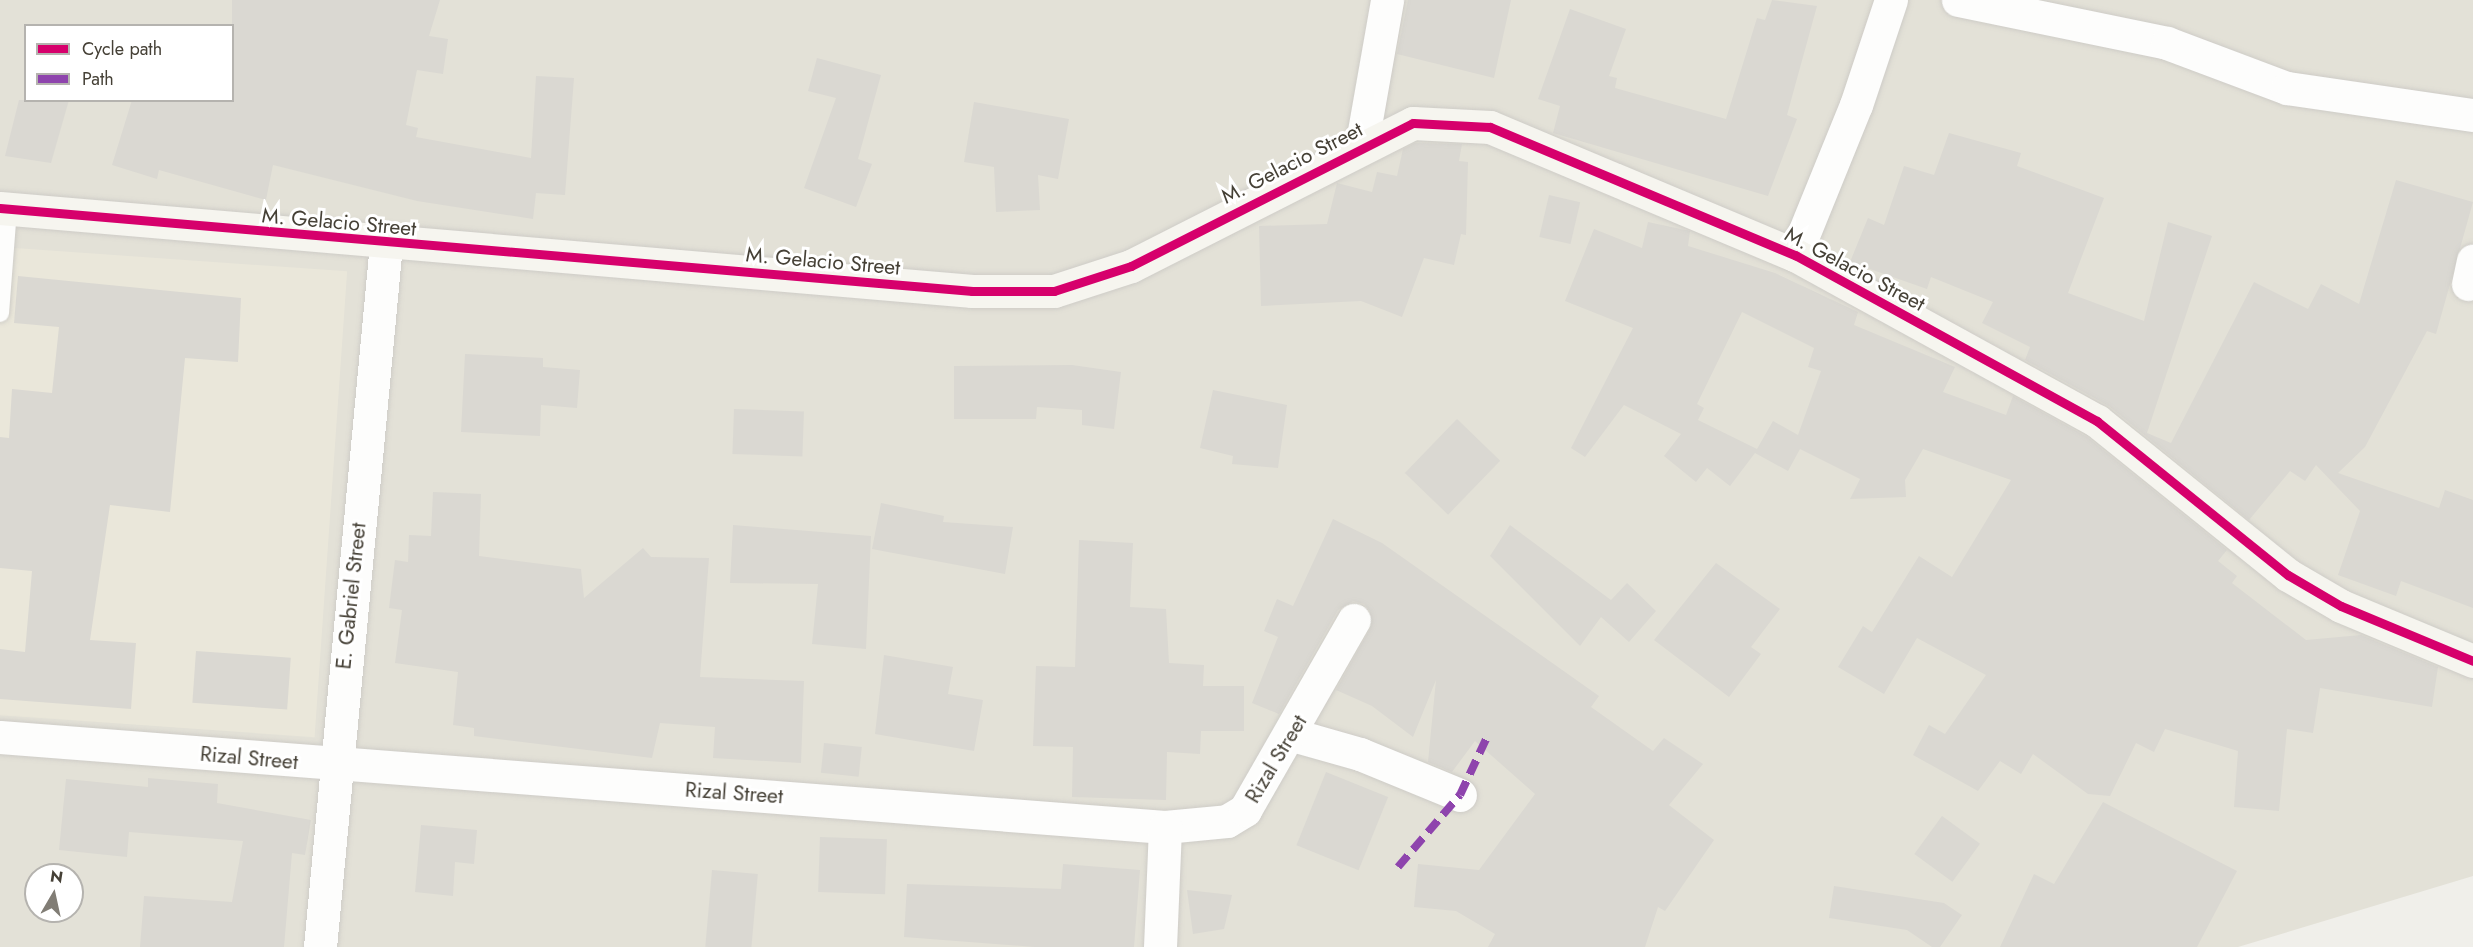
<!DOCTYPE html>
<html>
<head>
<meta charset="utf-8">
<style>
	body { margin:0 }
	#map { position:relative; width:2473px; height:947px; overflow:hidden; background:#f0efea; font-family:Jost,sans-serif }
	div>[style] { position:absolute }
	.residential>* { inset:0; background:#e3e1d7 }
	.education>* { inset:0; background:#eae7da; transform-origin:0 0 }
	.building>* { inset:0; background:#dad8d2; transform-origin:0 0 }
	.roads { filter:drop-shadow(0 0 2px #ceccc7) drop-shadow(0 0 2px #ceccc7) }
	.lane>* { height:18px; margin:-9px; padding:0 9px; transform-origin:9px; border-radius:9px; background:#fdfdfc }
	.street>* { height:33px; margin:-16.5px; padding:0 16.5px; transform-origin:16.5px; border-radius:16.5px; background:#fdfdfc }
	.secondary>* { height:33px; margin:-16.5px; padding:0 16.5px; transform-origin:16.5px; border-radius:16.5px; background:#f6f5ef }
	.quiet>* { height:8px; margin-top:-4px; transform-origin:0; background:repeating-linear-gradient(90deg,#8e44ad 0 15px,transparent 0 23px) }
	.cycleway>* { height:9px; margin:-4.5px; padding:0 4.5px; transform-origin:4.5px; border-radius:4.5px; background:#d6006c }
	span { translate:-50% -50%; white-space:nowrap; text-align:center; line-height:1.15; -webkit-text-stroke:6px #fff; paint-order:stroke }
	.street-label { font-size:21px; color:#454036 }
	.legend { position:absolute; left:24px; top:24px; width:210px; height:78px; box-sizing:border-box; background:#fff; border:2px solid #b5b3af; margin:0; padding:8px 10px; list-style:none; font-size:18px; color:#454036 }
	.legend li { display:flex; align-items:center; gap:12px; height:30px }
	.legend b { width:30px; border:2px solid #b5b3af }
	.north { position:absolute; left:24px; top:863px; width:60px; height:60px; box-sizing:border-box; background:#fff; border:2px solid #b5b3af; border-radius:50%; rotate:9deg; font-size:16px; font-weight:700; line-height:24px; text-align:center; color:#454036 }
	.north::after { content:''; display:block; margin:auto; width:21px; height:27px; background:#817d75; clip-path:polygon(50% 0,100% 100%,50% 72%,0 100%) }
</style>
</head>
<body>
<div id="map">
	<div class="residential">
		<i style="clip-path:polygon(evenodd,0 0,2473px 0,2473px 876px,2238px 947px,0 947px,0 0,26px 26px,232px 26px,232px 100px,26px 100px,26px 26px,0 0,36px 875px,72px 875px,72px 911px,36px 911px,36px 875px)"></i>
	</div>
	<div class="education">
		<i style="left:0;top:247px;width:348px;height:467px;rotate:4deg"></i>
	</div>
	<div class="building">
		<i style="clip-path:polygon(232px 0,440px 0,429px 36px,448px 39px,443px 74px,417px 70px,406px 125px,418px 128px,416px 137px,531px 158px,536px 76px,574px 78px,565px 195px,536px 193px,533px 219px,417px 201px,273px 165px,266px 200px,159px 170px,157px 179px,112px 165px,132px 100px,232px 100px)"></i>
		<i style="clip-path:polygon(1408px 0,1511px 0,1494px 78px,1397px 54px)"></i>
		<i style="clip-path:polygon(1772px 0,1817px 6px,1787px 115px,1797px 119px,1768px 196px,1553px 133px,1560px 106px,1538px 99px,1570px 9px,1626px 29px,1609px 76px,1617px 78px,1615px 88px,1726px 119px,1757px 18px,1765px 20px)"></i>
		<i style="clip-path:polygon(817px 58px,881px 75px,858px 159px,872px 164px,856px 207px,804px 188px,836px 98px,808px 91px)"></i>
		<i style="clip-path:polygon(19px 100px,69px 100px,51px 163px,5px 156px)"></i>
		<i style="clip-path:polygon(974px 102px,1069px 119px,1058px 179px,1038px 175px,1040px 210px,996px 212px,994px 167px,964px 162px)"></i>
		<i style="clip-path:polygon(1949px 133px,2021px 153px,2017px 166px,2104px 198px,2068px 293px,2144px 321px,2168px 222px,2212px 236px,2147px 433px,2171px 443px,2254px 282px,2308px 309px,2321px 284px,2359px 304px,2396px 180px,2473px 202px,2436px 334px,2427px 331px,2365px 447px,2338px 473px,2439px 508px,2445px 490px,2473px 500px,2473px 608px,2401px 581px,2396px 596px,2338px 575px,2360px 511px,2316px 465px,2305px 481px,2290px 471px,2249px 520px,2109px 406px,2025px 360px,2030px 347px,1982px 323px,1993px 302px,1931px 277px,1927px 289px,1850px 262px,1868px 218px,1884px 225px,1904px 166px,1934px 175px)"></i>
		<i style="clip-path:polygon(1415px 143px,1462px 144px,1459px 161px,1468px 162px,1466px 235px,1461px 234px,1454px 265px,1424px 258px,1402px 317px,1361px 301px,1261px 306px,1259px 226px,1327px 224px,1337px 183px,1372px 192px,1377px 172px,1397px 176px,1403px 149px)"></i>
		<i style="left:1549px;top:195px;width:32px;height:43px;rotate:13deg"></i>
		<i style="clip-path:polygon(evenodd,1648px 222px,1690px 231px,1688px 246px,1775px 273px,1858px 312px,1854px 325px,1955px 367px,1943px 392px,2006px 415px,2013px 396px,2087px 437px,2227px 550px,2218px 561px,2237px 576px,2232px 583px,2306px 640px,2361px 635px,2438px 667px,2432px 707px,2320px 688px,2313px 733px,2287px 729px,2279px 811px,2234px 807px,2238px 751px,2165px 729px,2154px 752px,2136px 743px,2110px 796px,2088px 794px,2033px 754px,2021px 774px,2000px 761px,1978px 791px,1913px 755px,1929px 725px,1945px 734px,1986px 675px,1917px 638px,1884px 694px,1838px 667px,1863px 626px,1872px 632px,1919px 556px,1952px 577px,2011px 480px,1923px 449px,1905px 480px,1906px 497px,1850px 499px,1860px 479px,1800px 449px,1788px 471px,1755px 453px,1730px 486px,1707px 468px,1696px 482px,1664px 456px,1681px 434px,1624px 405px,1585px 457px,1571px 448px,1633px 328px,1565px 301px,1594px 229px,1642px 248px,1648px 222px,1742px 312px,1814px 348px,1808px 367px,1821px 371px,1798px 435px,1773px 421px,1757px 449px,1698px 420px,1704px 408px,1697px 404px,1742px 312px)"></i>
		<i style="clip-path:polygon(18px 276px,241px 298px,238px 362px,185px 358px,170px 512px,110px 505px,90px 640px,136px 643px,131px 709px,0 699px,0 649px,25px 652px,32px 571px,0 568px,0 437px,9px 438px,12px 389px,52px 393px,59px 327px,14px 323px)"></i>
		<i style="clip-path:polygon(465px 354px,543px 358px,543px 367px,580px 370px,577px 408px,541px 405px,540px 436px,461px 432px)"></i>
		<i style="clip-path:polygon(1072px 365px,1121px 372px,1114px 429px,1082px 425px,1082px 410px,1037px 407px,1036px 419px,954px 419px,954px 366px)"></i>
		<i style="clip-path:polygon(1213px 390px,1287px 405px,1278px 468px,1232px 464px,1233px 456px,1200px 448px)"></i>
		<i style="left:734px;top:409px;width:70px;height:45px;rotate:2deg"></i>
		<i style="left:1457px;top:419px;width:60px;height:75px;rotate:44deg"></i>
		<i style="clip-path:polygon(433px 492px,481px 494px,479px 556px,581px 569px,584px 598px,643px 548px,651px 557px,709px 558px,700px 677px,804px 681px,801px 763px,713px 758px,715px 727px,660px 723px,652px 758px,474px 736px,474px 728px,453px 725px,458px 672px,395px 663px,402px 610px,389px 608px,395px 560px,408px 562px,409px 535px,431px 536px)"></i>
		<i style="clip-path:polygon(881px 503px,944px 516px,943px 522px,1013px 527px,1005px 574px,872px 549px)"></i>
		<i style="clip-path:polygon(1333px 519px,1382px 543px,1599px 696px,1591px 707px,1653px 751px,1664px 738px,1703px 764px,1669px 805px,1714px 840px,1665px 911px,1658px 907px,1645px 947px,1488px 947px,1495px 934px,1456px 911px,1414px 907px,1418px 864px,1479px 870px,1535px 794px,1475px 741px,1452px 772px,1428px 762px,1436px 680px,1413px 737px,1372px 706px,1336px 690px,1370px 629px,1370px 611px,1364px 604px,1353px 601px,1338px 610px,1279px 714px,1252px 703px,1278px 637px,1264px 631px,1277px 599px,1293px 606px)"></i>
		<i style="clip-path:polygon(733px 525px,871px 536px,866px 649px,812px 644px,818px 584px,730px 583px)"></i>
		<i style="clip-path:polygon(1510px 525px,1611px 600px,1627px 583px,1656px 611px,1629px 642px,1601px 617px,1580px 646px,1490px 556px)"></i>
		<i style="clip-path:polygon(1079px 540px,1133px 543px,1130px 607px,1166px 609px,1169px 663px,1204px 665px,1203px 686px,1244px 686px,1244px 731px,1201px 731px,1200px 754px,1167px 752px,1166px 800px,1072px 797px,1073px 747px,1033px 746px,1036px 666px,1075px 667px)"></i>
		<i style="clip-path:polygon(1716px 563px,1780px 609px,1751px 647px,1761px 654px,1729px 697px,1654px 640px)"></i>
		<i style="left:196px;top:651px;width:95px;height:52px;rotate:4deg"></i>
		<i style="clip-path:polygon(884px 655px,953px 667px,948px 694px,983px 700px,974px 751px,875px 734px)"></i>
		<i style="left:824px;top:743px;width:38px;height:30px;rotate:6deg"></i>
		<i style="left:1326px;top:772px;width:67px;height:79px;rotate:22deg"></i>
		<i style="clip-path:polygon(148px 778px,218px 784px,217px 803px,311px 820px,305px 855px,292px 853px,284px 947px,140px 947px,144px 896px,232px 902px,243px 841px,129px 832px,127px 857px,59px 850px,66px 779px,148px 787px)"></i>
		<i style="clip-path:polygon(2103px 802px,2237px 871px,2197px 947px,2000px 947px,2034px 874px,2054px 884px)"></i>
		<i style="left:1942px;top:816px;width:47px;height:47px;rotate:36deg"></i>
		<i style="clip-path:polygon(421px 825px,477px 830px,474px 864px,455px 862px,453px 896px,415px 892px)"></i>
		<i style="left:820px;top:837px;width:67px;height:55px;rotate:2deg"></i>
		<i style="clip-path:polygon(1063px 864px,1140px 870px,1134px 947px,1035px 947px,904px 937px,907px 884px,1061px 889px)"></i>
		<i style="left:712px;top:870px;width:46px;height:77px;rotate:5deg"></i>
		<i style="clip-path:polygon(1834px 886px,1944px 903px,1962px 915px,1940px 947px,1932px 947px,1907px 930px,1829px 918px)"></i>
		<i style="clip-path:polygon(1187px 890px,1232px 895px,1224px 929px,1193px 934px)"></i>
	</div>
	<div class="roads">
		<div class="lane">
			<i style="left:0;top:313px;width:104px;rotate:-85.6deg"></i>
		</div>
		<div class="street">
			<i style="left:1958px;top:0;width:213px;rotate:11.6deg"></i>
			<i style="left:2167px;top:43px;width:128px;rotate:20.6deg"></i>
			<i style="left:2287px;top:88px;width:188px;rotate:8.3deg"></i>
			<i style="left:1361px;top:148px;width:150px;rotate:-80deg"></i>
			<i style="left:1795px;top:255px;width:162px;rotate:-67.9deg"></i>
			<i style="left:1856px;top:105px;width:111px;rotate:-71.6deg"></i>
			<i style="left:2468px;top:284px;width:24px;rotate:-78deg"></i>
			<i style="left:1293px;top:735px;width:70px;rotate:15.8deg"></i>
			<i style="left:1360px;top:754px;width:108px;rotate:22.3deg"></i>
			<i style="left:0;top:737px;width:1168px;rotate:4.42deg"></i>
			<i style="left:1165px;top:827px;width:62px;rotate:-5.5deg"></i>
			<i style="left:1227px;top:821px;width:21px;rotate:-31deg"></i>
			<i style="left:1245px;top:810px;width:219px;rotate:-60.2deg"></i>
			<i style="left:320px;top:947px;width:706px;rotate:-84.64deg"></i>
			<i style="left:1160px;top:947px;width:120px;rotate:-87.6deg"></i>
		</div>
		<div class="secondary">
			<i style="left:0;top:208px;width:976px;rotate:4.88deg"></i>
			<i style="left:972px;top:291px;width:82px"></i>
			<i style="left:1054px;top:291px;width:81px;rotate:-18deg"></i>
			<i style="left:1131px;top:266px;width:316px;rotate:-26.9deg"></i>
			<i style="left:1413px;top:123px;width:77px;rotate:3deg"></i>
			<i style="left:1490px;top:127px;width:331px;rotate:22.8deg"></i>
			<i style="left:1795px;top:255px;width:345px;rotate:28.8deg"></i>
			<i style="left:2097px;top:421px;width:245px;rotate:38.9deg"></i>
			<i style="left:2288px;top:575px;width:61px;rotate:30.3deg"></i>
			<i style="left:2341px;top:606px;width:143px;rotate:22.6deg"></i>
		</div>
	</div>
	<div class="quiet">
		<i style="left:1398px;top:867px;width:95px;rotate:-49.3deg"></i>
		<i style="left:1460px;top:795px;width:66px;rotate:-65deg"></i>
	</div>
	<div class="cycleway">
		<i style="left:0;top:208px;width:976px;rotate:4.88deg"></i>
		<i style="left:972px;top:291px;width:82px"></i>
		<i style="left:1054px;top:291px;width:81px;rotate:-18deg"></i>
		<i style="left:1131px;top:266px;width:316px;rotate:-26.9deg"></i>
		<i style="left:1413px;top:123px;width:77px;rotate:3deg"></i>
		<i style="left:1490px;top:127px;width:331px;rotate:22.8deg"></i>
		<i style="left:1795px;top:255px;width:345px;rotate:28.8deg"></i>
		<i style="left:2097px;top:421px;width:245px;rotate:38.9deg"></i>
		<i style="left:2288px;top:575px;width:61px;rotate:30.3deg"></i>
		<i style="left:2341px;top:606px;width:143px;rotate:22.6deg"></i>
	</div>
	<div class="street-label">
		<span style="left:1292px;top:163px;rotate:-27deg">M. Gelacio Street</span>
		<span style="left:339px;top:222px;rotate:5deg">M. Gelacio Street</span>
		<span style="left:823px;top:261px;rotate:5deg">M. Gelacio Street</span>
		<span style="left:1855px;top:269px;rotate:28deg">M. Gelacio Street</span>
		<span style="left:351px;top:596px;rotate:-84deg">E. Gabriel Street</span>
		<span style="left:249px;top:758px;rotate:5deg">Rizal Street</span>
		<span style="left:1276px;top:759px;rotate:-59deg">Rizal Street</span>
		<span style="left:734px;top:793px;rotate:4deg">Rizal Street</span>
	</div>
	<ul class="legend">
	<li><b style="height:8px;background:#d6006c"></b>Cycle path</li>
	<li><b style="height:8px;background:#8e44ad"></b>Path</li>
	</ul>
	<div class="north">N</div>
</div>
</body>
</html>
